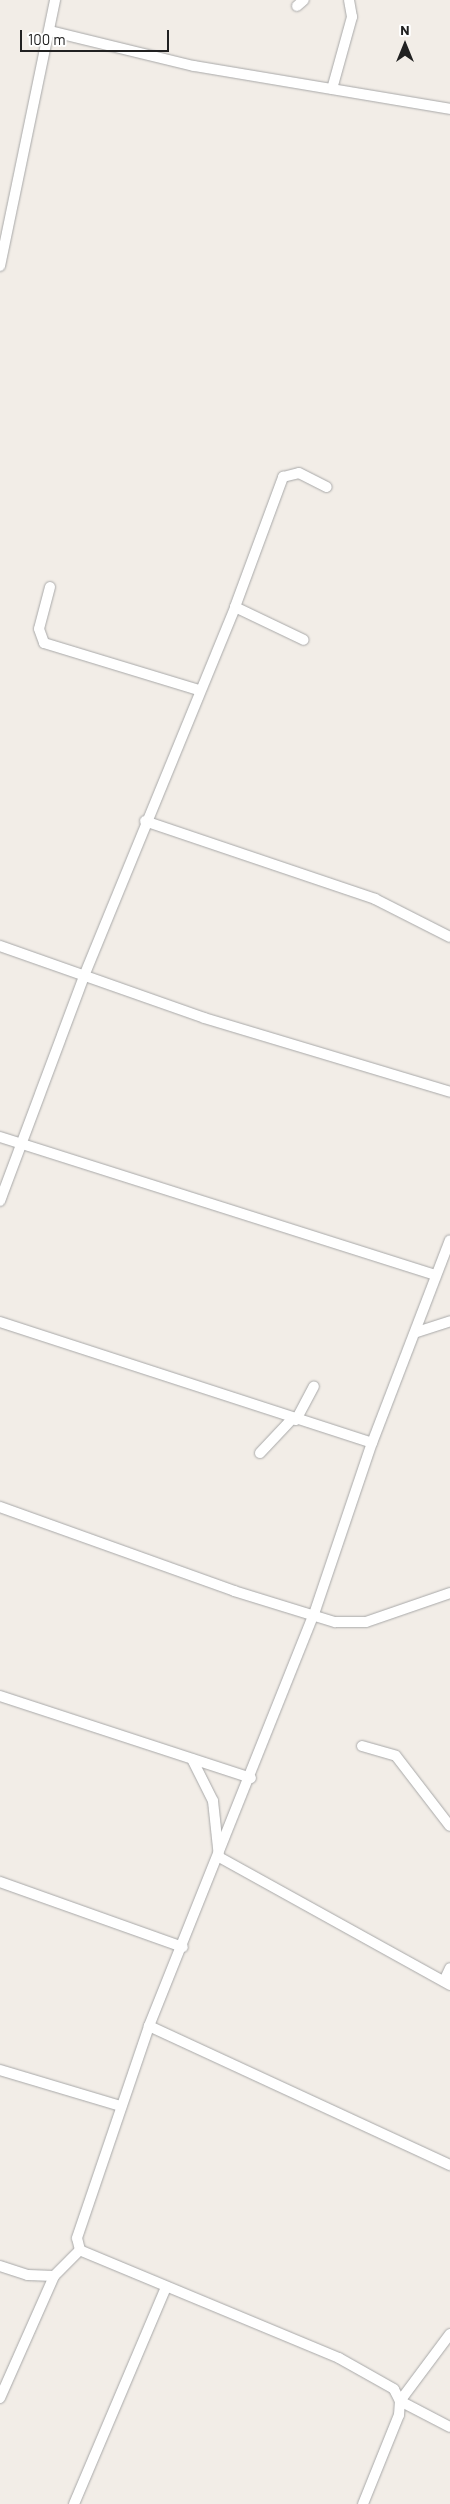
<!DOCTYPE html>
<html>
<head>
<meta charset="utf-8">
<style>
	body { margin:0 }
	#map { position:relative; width:450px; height:2504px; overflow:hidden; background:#f2ede7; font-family:Barlow,sans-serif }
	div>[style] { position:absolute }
	.roads { filter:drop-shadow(0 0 1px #a8a8a8) drop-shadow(0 0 1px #a8a8a8) }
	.minor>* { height:10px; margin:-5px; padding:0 5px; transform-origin:5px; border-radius:5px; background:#fff }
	span { translate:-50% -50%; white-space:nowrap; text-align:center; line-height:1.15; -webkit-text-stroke:4.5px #fff; paint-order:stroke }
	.north { position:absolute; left:380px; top:20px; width:50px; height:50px; -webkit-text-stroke:4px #fff; paint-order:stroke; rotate:0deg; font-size:14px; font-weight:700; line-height:20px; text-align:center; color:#212121 }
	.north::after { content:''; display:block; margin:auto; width:18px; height:22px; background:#212121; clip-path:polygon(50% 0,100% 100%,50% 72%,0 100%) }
	.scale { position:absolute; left:20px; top:30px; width:149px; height:22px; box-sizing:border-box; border:2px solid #212121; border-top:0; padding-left:6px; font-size:15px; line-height:18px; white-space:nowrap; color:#212121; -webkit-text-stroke:4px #fff; paint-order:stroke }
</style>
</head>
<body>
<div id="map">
	<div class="roads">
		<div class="minor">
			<i style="left:297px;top:6px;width:9px;rotate:-41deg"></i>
			<i style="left:50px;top:31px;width:148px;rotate:13.7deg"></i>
			<i style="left:194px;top:66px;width:260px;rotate:9.5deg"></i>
			<i style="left:332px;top:89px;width:75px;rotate:-74.5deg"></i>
			<i style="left:352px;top:17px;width:17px;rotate:-100deg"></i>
			<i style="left:0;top:266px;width:272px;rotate:-78.3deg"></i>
			<i style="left:50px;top:587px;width:43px;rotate:104.7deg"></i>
			<i style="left:39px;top:629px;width:15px;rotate:70deg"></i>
			<i style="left:44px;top:643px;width:162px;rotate:16.9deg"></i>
			<i style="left:235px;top:607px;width:76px;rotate:25.6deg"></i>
			<i style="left:145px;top:821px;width:243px;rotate:18.7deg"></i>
			<i style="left:375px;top:899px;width:84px;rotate:26.9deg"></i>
			<i style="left:0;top:946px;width:216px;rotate:19.4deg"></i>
			<i style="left:204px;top:1018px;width:257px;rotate:16.7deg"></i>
			<i style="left:0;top:1137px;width:455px;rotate:17.6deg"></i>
			<i style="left:0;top:1201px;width:240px;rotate:-69.5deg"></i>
			<i style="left:84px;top:976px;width:399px;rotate:-67.7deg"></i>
			<i style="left:235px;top:607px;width:139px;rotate:-69.7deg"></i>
			<i style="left:283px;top:477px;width:16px;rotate:-14deg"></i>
			<i style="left:299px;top:473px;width:31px;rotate:27deg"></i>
			<i style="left:0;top:1322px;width:391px;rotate:18deg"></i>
			<i style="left:417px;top:1332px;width:35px;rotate:-18deg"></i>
			<i style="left:296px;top:1420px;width:38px;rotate:-62deg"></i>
			<i style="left:260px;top:1453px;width:47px;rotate:-46.7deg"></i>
			<i style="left:0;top:1507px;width:249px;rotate:19.7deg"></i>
			<i style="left:234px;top:1591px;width:106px;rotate:17.1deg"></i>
			<i style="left:335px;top:1622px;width:31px"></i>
			<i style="left:366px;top:1622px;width:89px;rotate:-19deg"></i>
			<i style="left:0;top:1696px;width:264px;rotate:18.1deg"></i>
			<i style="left:362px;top:1746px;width:35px;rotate:16deg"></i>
			<i style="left:396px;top:1756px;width:88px;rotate:52.4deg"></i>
			<i style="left:192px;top:1759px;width:47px;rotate:63.4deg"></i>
			<i style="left:213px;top:1801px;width:56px;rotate:83.9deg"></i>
			<i style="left:219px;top:1857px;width:264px;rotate:29deg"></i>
			<i style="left:0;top:1882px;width:194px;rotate:19.6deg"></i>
			<i style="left:444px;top:1981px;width:14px;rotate:-65deg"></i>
			<i style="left:149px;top:2026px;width:332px;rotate:24.8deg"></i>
			<i style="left:0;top:2070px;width:126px;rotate:16.6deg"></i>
			<i style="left:0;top:2266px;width:29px;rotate:18deg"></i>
			<i style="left:28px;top:2275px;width:26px;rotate:2deg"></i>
			<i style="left:450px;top:2334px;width:84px;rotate:126.7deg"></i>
			<i style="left:400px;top:2401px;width:56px;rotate:27.5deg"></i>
			<i style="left:0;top:2398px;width:133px;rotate:-66.1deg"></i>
			<i style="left:54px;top:2276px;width:37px;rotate:-45deg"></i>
			<i style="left:74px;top:2504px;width:236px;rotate:-67deg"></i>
			<i style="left:363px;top:2504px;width:96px;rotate:-68deg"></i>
			<i style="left:399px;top:2415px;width:14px;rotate:-86deg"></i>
			<i style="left:400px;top:2401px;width:13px;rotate:-117deg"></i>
			<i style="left:394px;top:2389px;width:63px;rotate:-150.6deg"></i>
			<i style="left:339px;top:2358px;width:281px;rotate:-157.4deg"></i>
			<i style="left:80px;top:2250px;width:12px;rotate:-104deg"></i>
			<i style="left:77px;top:2238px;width:224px;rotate:-71.2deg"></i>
			<i style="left:149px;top:2026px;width:441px;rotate:-68.2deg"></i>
			<i style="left:313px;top:1617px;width:184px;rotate:-71.3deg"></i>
			<i style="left:372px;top:1443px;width:217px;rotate:-69deg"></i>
		</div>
	</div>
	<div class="north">N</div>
	<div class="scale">100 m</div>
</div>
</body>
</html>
